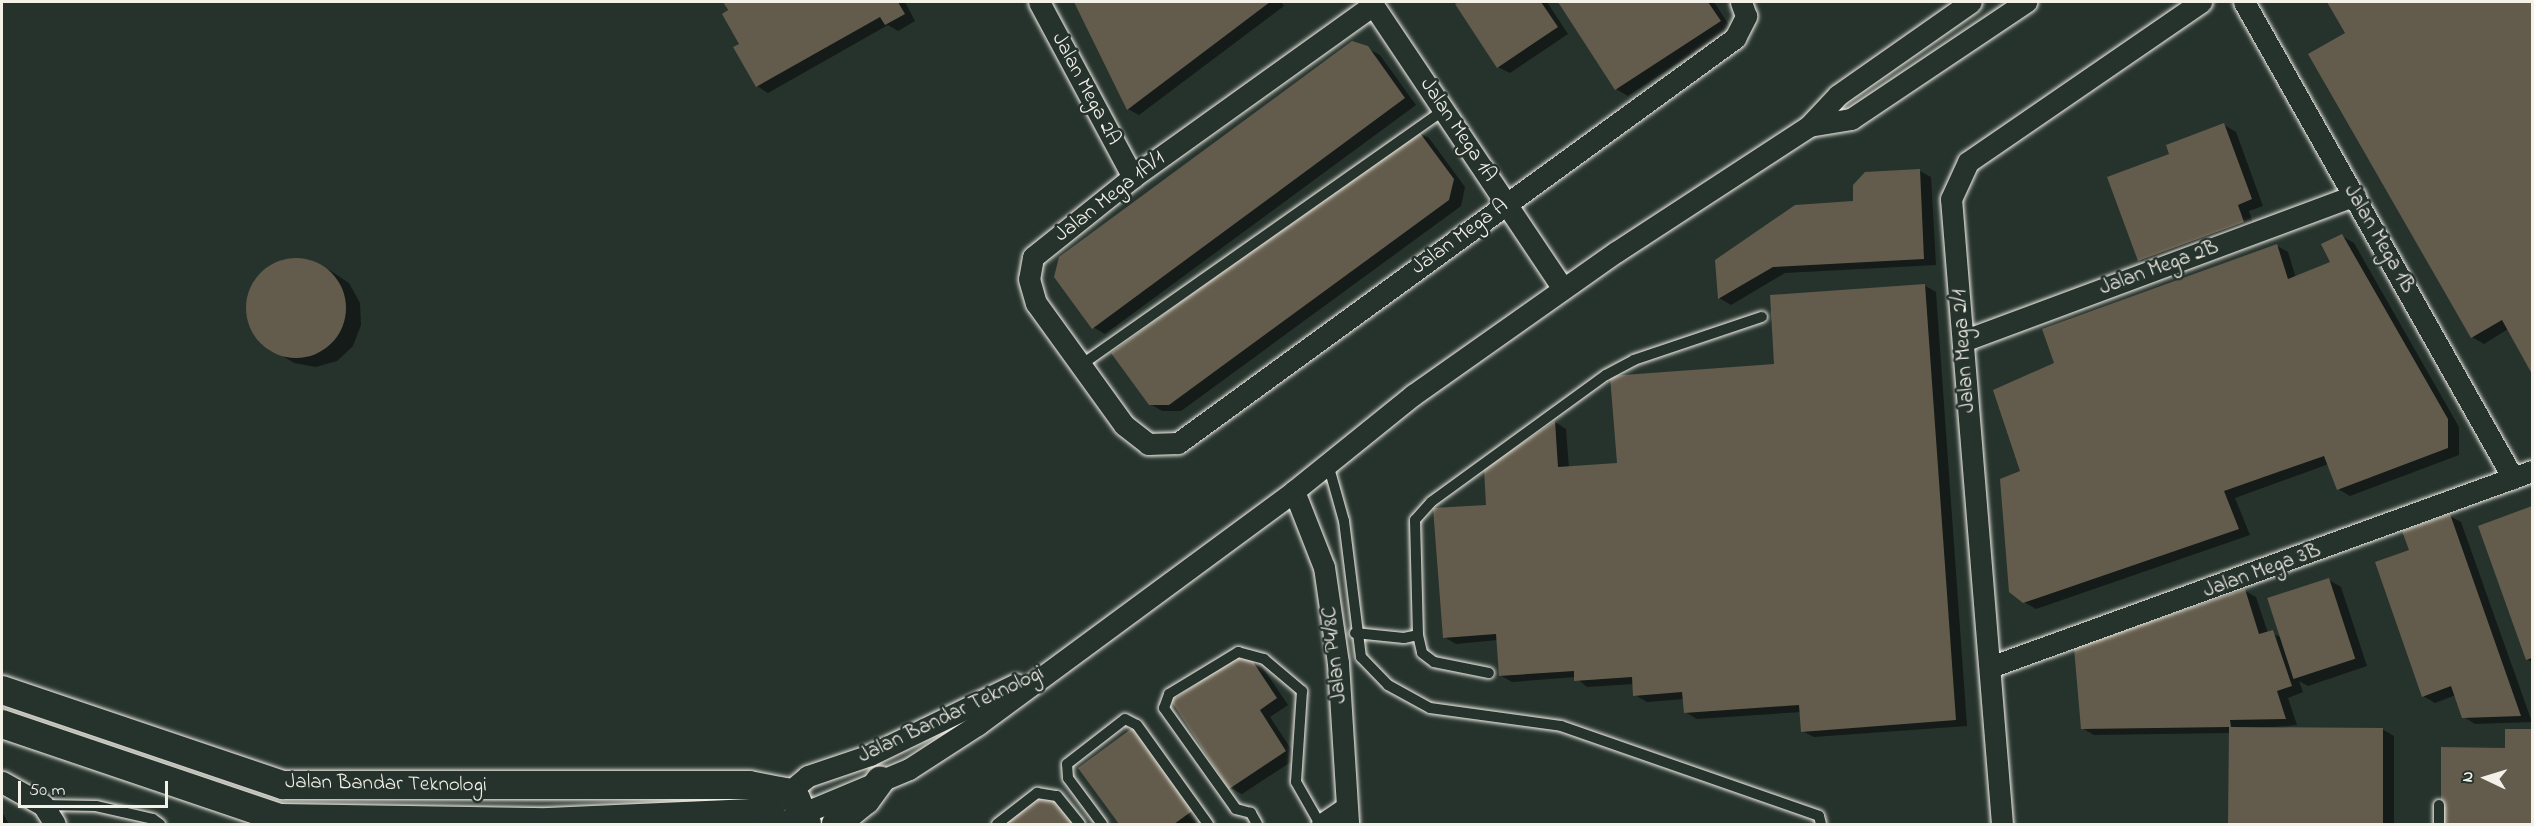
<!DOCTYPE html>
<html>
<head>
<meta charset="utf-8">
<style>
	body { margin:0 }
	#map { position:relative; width:2534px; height:826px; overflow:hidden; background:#26332d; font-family:"Indie Flower",sans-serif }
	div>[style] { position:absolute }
	.shadow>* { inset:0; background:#0007 }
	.building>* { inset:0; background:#635c4c; transform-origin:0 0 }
	.round { border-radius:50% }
	.roads { filter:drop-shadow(0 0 2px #f4f1e8) drop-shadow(0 0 2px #f4f1e8) }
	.lane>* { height:10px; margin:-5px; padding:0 5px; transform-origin:5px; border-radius:5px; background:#26332d }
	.street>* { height:21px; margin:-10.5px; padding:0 10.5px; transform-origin:10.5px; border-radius:10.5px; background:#26332d }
	.secondary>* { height:28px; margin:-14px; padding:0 14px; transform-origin:14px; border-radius:14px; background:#26332d }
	span { translate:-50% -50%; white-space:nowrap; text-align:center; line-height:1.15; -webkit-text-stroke:5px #26332d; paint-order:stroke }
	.street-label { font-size:21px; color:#f4f1e8 }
	.frame { position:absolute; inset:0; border:3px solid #f4f1e8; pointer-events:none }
	.north { position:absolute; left:2456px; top:748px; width:60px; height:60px; -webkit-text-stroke:4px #26332d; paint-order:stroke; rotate:274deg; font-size:16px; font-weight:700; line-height:24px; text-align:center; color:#f4f1e8 }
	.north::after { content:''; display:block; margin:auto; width:21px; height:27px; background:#f4f1e8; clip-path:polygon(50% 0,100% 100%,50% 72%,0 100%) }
	.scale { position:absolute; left:18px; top:781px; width:150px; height:27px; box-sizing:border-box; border:3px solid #f4f1e8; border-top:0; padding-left:8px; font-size:18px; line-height:21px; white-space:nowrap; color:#f4f1e8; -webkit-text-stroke:4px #26332d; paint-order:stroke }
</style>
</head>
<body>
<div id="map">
	<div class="shadow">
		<i style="clip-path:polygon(724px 2px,905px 2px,915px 21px,898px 31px,888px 25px,768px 93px,757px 86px)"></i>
		<i style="clip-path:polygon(1075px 2px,1281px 2px,1284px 6px,1139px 115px,1128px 109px)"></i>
		<i style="clip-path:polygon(1462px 2px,1547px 2px,1568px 34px,1510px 73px,1498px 67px,1457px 5px)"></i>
		<i style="clip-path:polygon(1560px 2px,1714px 2px,1731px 28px,1628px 96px,1616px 89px)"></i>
		<i style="clip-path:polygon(2329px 2px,2532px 2px,2532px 371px,2508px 329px,2484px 344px,2472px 337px,2347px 33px)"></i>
		<i style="clip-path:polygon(1367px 48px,1380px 55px,1416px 105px,1105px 334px,1093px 327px)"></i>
		<i style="clip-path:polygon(2224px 125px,2236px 132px,2263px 206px,2249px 211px,2255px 228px,2151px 267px,2139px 260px,2171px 155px)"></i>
		<i style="clip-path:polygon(1417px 131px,1429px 138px,1465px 187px,1461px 206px,1181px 411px,1162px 411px,1150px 404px)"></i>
		<i style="clip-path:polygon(1920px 171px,1931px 177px,1936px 265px,1785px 273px,1731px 305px,1719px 298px,1855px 203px)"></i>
		<i style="clip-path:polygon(2342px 236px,2354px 243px,2459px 427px,2459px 455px,2350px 496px,2338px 489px,2329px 464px,2235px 498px,2250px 535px,2036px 609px,2024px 602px,2022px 472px,2056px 364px,2277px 246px,2288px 252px,2296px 278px,2332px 263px)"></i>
		<i style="clip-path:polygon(292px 258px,314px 262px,331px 271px,349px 283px,360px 303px,361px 325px,353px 346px,337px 361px,316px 367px,294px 363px,259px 341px,248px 322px,247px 300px,255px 279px,271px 264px)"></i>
		<i style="clip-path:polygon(1924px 285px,1936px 292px,1967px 726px,1814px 737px,1802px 731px,1801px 712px,1697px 719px,1685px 712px,1684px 699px,1647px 702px,1635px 695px,1634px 684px,1587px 687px,1575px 677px,1512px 682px,1500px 675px,1498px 640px,1456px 644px,1444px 637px,1488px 506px,1555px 422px,1566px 429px,1569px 468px,1618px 464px,1776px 366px)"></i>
		<i style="clip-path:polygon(2532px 508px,2532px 662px,2527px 659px,2480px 527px)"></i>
		<i style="clip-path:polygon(2450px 516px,2461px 522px,2532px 722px,2475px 724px,2464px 717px,2456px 695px,2435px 703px,2423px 696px,2411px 551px)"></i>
		<i style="clip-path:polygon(2329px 580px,2341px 587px,2367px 666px,2308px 686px,2299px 681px,2303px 692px,2288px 698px,2297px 725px,2252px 729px,2382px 729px,2394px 736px,2394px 824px,2230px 824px,2230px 733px,2094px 735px,2082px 728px,2245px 591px,2256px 597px,2268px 633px,2282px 637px)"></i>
		<i style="clip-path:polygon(1257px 659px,1288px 705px,1270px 717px,1297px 758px,1242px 794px,1230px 788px,1173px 701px)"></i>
		<i style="clip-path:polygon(2507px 730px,2532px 730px,2532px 824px,2442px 824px,2506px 749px)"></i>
		<i style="clip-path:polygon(1080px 769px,1206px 816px,1194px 824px,1121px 824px)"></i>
		<i style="clip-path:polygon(1047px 790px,1079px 824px,1000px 824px)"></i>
		<i style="clip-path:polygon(2px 812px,9px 824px,2px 824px)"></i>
	</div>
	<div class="building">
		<i style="clip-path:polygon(723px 2px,898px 2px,905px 14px,885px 25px,880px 17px,756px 87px,733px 47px,739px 44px,722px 14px,728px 10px)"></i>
		<i style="clip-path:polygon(1074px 2px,1270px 2px,1127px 110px)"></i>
		<i style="clip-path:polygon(1459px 2px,1541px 2px,1558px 27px,1497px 68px,1455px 4px)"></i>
		<i style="clip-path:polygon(1558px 2px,1708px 2px,1721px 21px,1615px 90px)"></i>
		<i style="clip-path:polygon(2327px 2px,2532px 2px,2532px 374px,2502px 320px,2471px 338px,2308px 54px,2345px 33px)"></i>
		<i style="clip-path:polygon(1352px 41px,1368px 46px,1405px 98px,1092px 329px,1054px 277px,1059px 257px)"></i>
		<i style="clip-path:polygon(2224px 123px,2252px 199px,2238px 205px,2244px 222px,2138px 261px,2107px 177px,2169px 154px,2166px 145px)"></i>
		<i style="clip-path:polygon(1417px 129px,1454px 179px,1449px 200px,1169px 405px,1149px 405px,1111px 353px)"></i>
		<i style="clip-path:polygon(1920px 169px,1924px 259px,1773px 267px,1718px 299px,1715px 260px,1795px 205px,1853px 201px,1853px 185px,1865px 172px)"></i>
		<i style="clip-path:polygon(2342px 234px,2448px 419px,2448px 448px,2337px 490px,2324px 456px,2224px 491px,2239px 529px,2023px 603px,2009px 592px,2000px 479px,2020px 471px,1993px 390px,2054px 363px,2042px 329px,2277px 244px,2288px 279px,2330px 262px,2321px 244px)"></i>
		<i class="round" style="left:246px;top:258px;width:100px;height:100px"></i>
		<i style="clip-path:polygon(1925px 284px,1956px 720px,1801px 732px,1799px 705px,1684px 713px,1682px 692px,1633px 696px,1632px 677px,1574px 681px,1574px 671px,1499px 676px,1496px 634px,1443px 638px,1433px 508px,1486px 505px,1484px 469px,1555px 421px,1558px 467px,1617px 463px,1610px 376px,1774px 364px,1770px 295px)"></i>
		<i style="clip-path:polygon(2532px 506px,2532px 658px,2526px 660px,2478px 526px)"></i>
		<i style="clip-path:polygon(2450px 514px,2521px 716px,2462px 718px,2451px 686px,2422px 697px,2375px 562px,2409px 550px,2402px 531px)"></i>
		<i style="left:2329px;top:578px;width:85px;height:65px;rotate:72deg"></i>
		<i style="clip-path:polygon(2245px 589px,2259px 634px,2273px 630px,2292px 686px,2277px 691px,2286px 719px,2230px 720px,2231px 727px,2383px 728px,2383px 824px,2228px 824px,2229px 727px,2081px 729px,2074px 648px)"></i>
		<i style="clip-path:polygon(1246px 651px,1277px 698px,1260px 710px,1286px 751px,1229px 789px,1171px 701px)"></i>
		<i style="clip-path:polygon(1135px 726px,1195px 809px,1174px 824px,1119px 824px,1078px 768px)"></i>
		<i style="clip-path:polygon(2505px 729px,2532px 729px,2532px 824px,2441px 824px,2441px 747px,2505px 748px)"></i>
		<i style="clip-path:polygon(1047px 788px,1073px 824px,997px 824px)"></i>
	</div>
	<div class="roads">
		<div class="lane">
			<i style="left:1081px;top:365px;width:444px;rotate:-35.1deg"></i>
			<i style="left:1328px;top:464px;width:59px;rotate:74.3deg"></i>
			<i style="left:1344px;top:521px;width:137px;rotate:82.9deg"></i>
			<i style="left:1361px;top:657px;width:39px;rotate:46deg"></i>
			<i style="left:1388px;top:685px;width:48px;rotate:28.7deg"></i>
			<i style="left:1430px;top:708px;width:132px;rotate:7.8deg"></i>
			<i style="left:1561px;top:726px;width:273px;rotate:19.2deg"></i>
			<i style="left:1819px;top:816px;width:8px;rotate:76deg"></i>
			<i style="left:1355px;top:633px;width:49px;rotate:5.8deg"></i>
			<i style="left:1404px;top:638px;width:14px;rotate:-12deg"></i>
			<i style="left:1418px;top:635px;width:115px;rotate:-91.5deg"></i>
			<i style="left:1415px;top:520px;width:24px;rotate:-48deg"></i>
			<i style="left:1431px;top:502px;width:216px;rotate:-36deg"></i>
			<i style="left:1606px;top:375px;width:32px;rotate:-28deg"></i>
			<i style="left:1634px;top:360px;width:135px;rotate:-18.6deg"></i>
			<i style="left:1418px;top:635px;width:18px;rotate:77deg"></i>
			<i style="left:1422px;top:653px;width:15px;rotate:37deg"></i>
			<i style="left:1434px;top:662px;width:56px;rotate:11.3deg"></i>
			<i style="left:44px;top:805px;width:52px;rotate:1.1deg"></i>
			<i style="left:96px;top:806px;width:58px;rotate:12.8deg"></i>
			<i style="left:153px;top:819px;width:9px;rotate:36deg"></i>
			<i style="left:997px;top:824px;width:51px;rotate:-37.8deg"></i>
			<i style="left:1037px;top:793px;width:20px;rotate:9deg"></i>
			<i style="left:1057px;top:796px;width:36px;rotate:51deg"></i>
			<i style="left:1102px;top:824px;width:57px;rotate:-126.5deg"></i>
			<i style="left:1068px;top:778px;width:14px;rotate:-94deg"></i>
			<i style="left:1067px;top:764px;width:73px;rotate:-37.8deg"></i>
			<i style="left:1125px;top:719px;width:13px;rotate:27deg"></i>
			<i style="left:1137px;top:725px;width:122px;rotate:54.4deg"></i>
			<i style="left:1257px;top:824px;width:13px;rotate:-119deg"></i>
			<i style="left:1251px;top:813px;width:16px;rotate:-165deg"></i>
			<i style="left:1236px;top:809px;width:124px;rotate:-125.5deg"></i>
			<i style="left:1164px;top:708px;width:15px;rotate:-70deg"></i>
			<i style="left:1169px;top:694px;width:81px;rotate:-31.3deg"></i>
			<i style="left:1238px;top:652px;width:27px;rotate:15deg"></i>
			<i style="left:1264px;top:659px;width:50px;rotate:40.1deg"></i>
			<i style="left:1302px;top:691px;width:91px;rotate:93.8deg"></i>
			<i style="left:1296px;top:782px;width:48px;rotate:60.3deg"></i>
			<i style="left:2439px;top:824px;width:19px;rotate:-90deg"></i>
		</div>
		<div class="street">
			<i style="left:1039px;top:2px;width:199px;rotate:61.8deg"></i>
			<i style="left:1371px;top:2px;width:345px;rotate:56.2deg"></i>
			<i style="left:2244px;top:2px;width:547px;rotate:60.53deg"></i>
			<i style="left:1373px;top:5px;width:295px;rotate:144.4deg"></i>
			<i style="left:1133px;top:177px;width:128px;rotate:141.3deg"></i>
			<i style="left:1033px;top:257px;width:22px;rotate:100deg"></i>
			<i style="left:1029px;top:279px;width:25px;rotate:74deg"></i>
			<i style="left:1036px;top:303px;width:150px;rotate:54.2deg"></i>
			<i style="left:1124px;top:425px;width:31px;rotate:38deg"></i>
			<i style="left:1148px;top:444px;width:30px;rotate:-2deg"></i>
			<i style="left:1178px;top:443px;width:689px;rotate:-36.02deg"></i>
			<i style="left:1735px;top:38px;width:25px;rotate:-63deg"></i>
			<i style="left:1746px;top:16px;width:15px;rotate:-110deg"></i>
			<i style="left:1809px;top:126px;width:43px;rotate:-9.5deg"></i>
			<i style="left:1851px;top:119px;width:211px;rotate:-33.8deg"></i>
			<i style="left:1963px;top:341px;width:418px;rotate:-20.4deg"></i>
			<i style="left:1294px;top:491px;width:82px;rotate:68.5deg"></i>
			<i style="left:1324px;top:567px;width:97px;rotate:81.7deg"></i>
			<i style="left:1338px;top:663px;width:161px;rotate:86.4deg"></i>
			<i style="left:1990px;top:667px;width:576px;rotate:-19.88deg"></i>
			<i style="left:2px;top:782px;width:47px;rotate:29.3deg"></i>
			<i style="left:43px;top:805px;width:22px;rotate:58deg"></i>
			<i style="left:777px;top:802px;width:40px;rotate:-40deg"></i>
			<i style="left:808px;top:776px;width:65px;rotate:-18.7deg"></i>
			<i style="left:870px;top:755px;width:162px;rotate:-25.9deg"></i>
			<i style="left:789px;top:819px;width:130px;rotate:-22.6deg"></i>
			<i style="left:909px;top:769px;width:81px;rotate:-32.9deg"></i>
			<i style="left:977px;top:725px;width:394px;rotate:-36.4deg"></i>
			<i style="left:1294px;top:491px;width:153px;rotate:-38.9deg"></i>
			<i style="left:1413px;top:395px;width:248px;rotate:-35.2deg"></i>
			<i style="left:1616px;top:252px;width:230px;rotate:-33.1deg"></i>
			<i style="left:1809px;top:126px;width:42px;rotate:-46.9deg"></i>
			<i style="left:1838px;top:95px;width:162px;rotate:-35deg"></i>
			<i style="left:1322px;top:824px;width:29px;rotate:-34deg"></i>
			<i style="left:2002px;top:824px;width:627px;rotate:-94.66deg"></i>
			<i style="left:1951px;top:199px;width:41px;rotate:-65.3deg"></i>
			<i style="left:1968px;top:162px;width:283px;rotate:-34.5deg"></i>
		</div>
		<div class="secondary">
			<i style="left:2px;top:690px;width:297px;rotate:18.7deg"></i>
			<i style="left:283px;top:785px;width:466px"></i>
			<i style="left:749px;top:785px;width:37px;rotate:11deg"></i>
			<i style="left:785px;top:792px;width:13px;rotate:32deg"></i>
			<i style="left:796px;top:799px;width:27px;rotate:66deg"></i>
			<i style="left:2px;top:724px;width:293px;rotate:18.7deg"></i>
			<i style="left:280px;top:818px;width:268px;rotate:0.9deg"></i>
			<i style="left:548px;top:822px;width:204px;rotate:-2.5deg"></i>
			<i style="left:752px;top:813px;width:16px;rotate:7deg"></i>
			<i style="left:768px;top:815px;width:13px;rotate:45deg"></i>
			<i style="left:836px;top:824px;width:38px;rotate:-39deg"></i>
			<i style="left:866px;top:800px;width:24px;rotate:-54deg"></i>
		</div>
	</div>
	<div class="street-label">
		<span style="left:1086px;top:89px;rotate:62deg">Jalan Mega 2A</span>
		<span style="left:1458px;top:130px;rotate:56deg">Jalan Mega 1A</span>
		<span style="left:1110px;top:197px;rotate:-38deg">Jalan Mega 1A/1</span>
		<span style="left:1460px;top:237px;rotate:-36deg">Jalan Mega A</span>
		<span style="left:2379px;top:239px;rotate:60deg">Jalan Mega 1B</span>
		<span style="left:2159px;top:268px;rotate:-20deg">Jalan Mega 2B</span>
		<span style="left:1964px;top:351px;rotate:-94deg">Jalan Mega 2/1</span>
		<span style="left:2262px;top:571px;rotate:-20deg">Jalan Mega 3B</span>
		<span style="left:1335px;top:655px;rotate:-96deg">Jalan P4/8C</span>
		<span style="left:951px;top:715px;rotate:-25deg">Jalan Bandar Teknologi</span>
		<span style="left:386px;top:784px;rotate:1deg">Jalan Bandar Teknologi</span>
	</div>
	<div class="frame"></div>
	<div class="north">N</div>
	<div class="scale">50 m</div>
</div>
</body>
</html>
